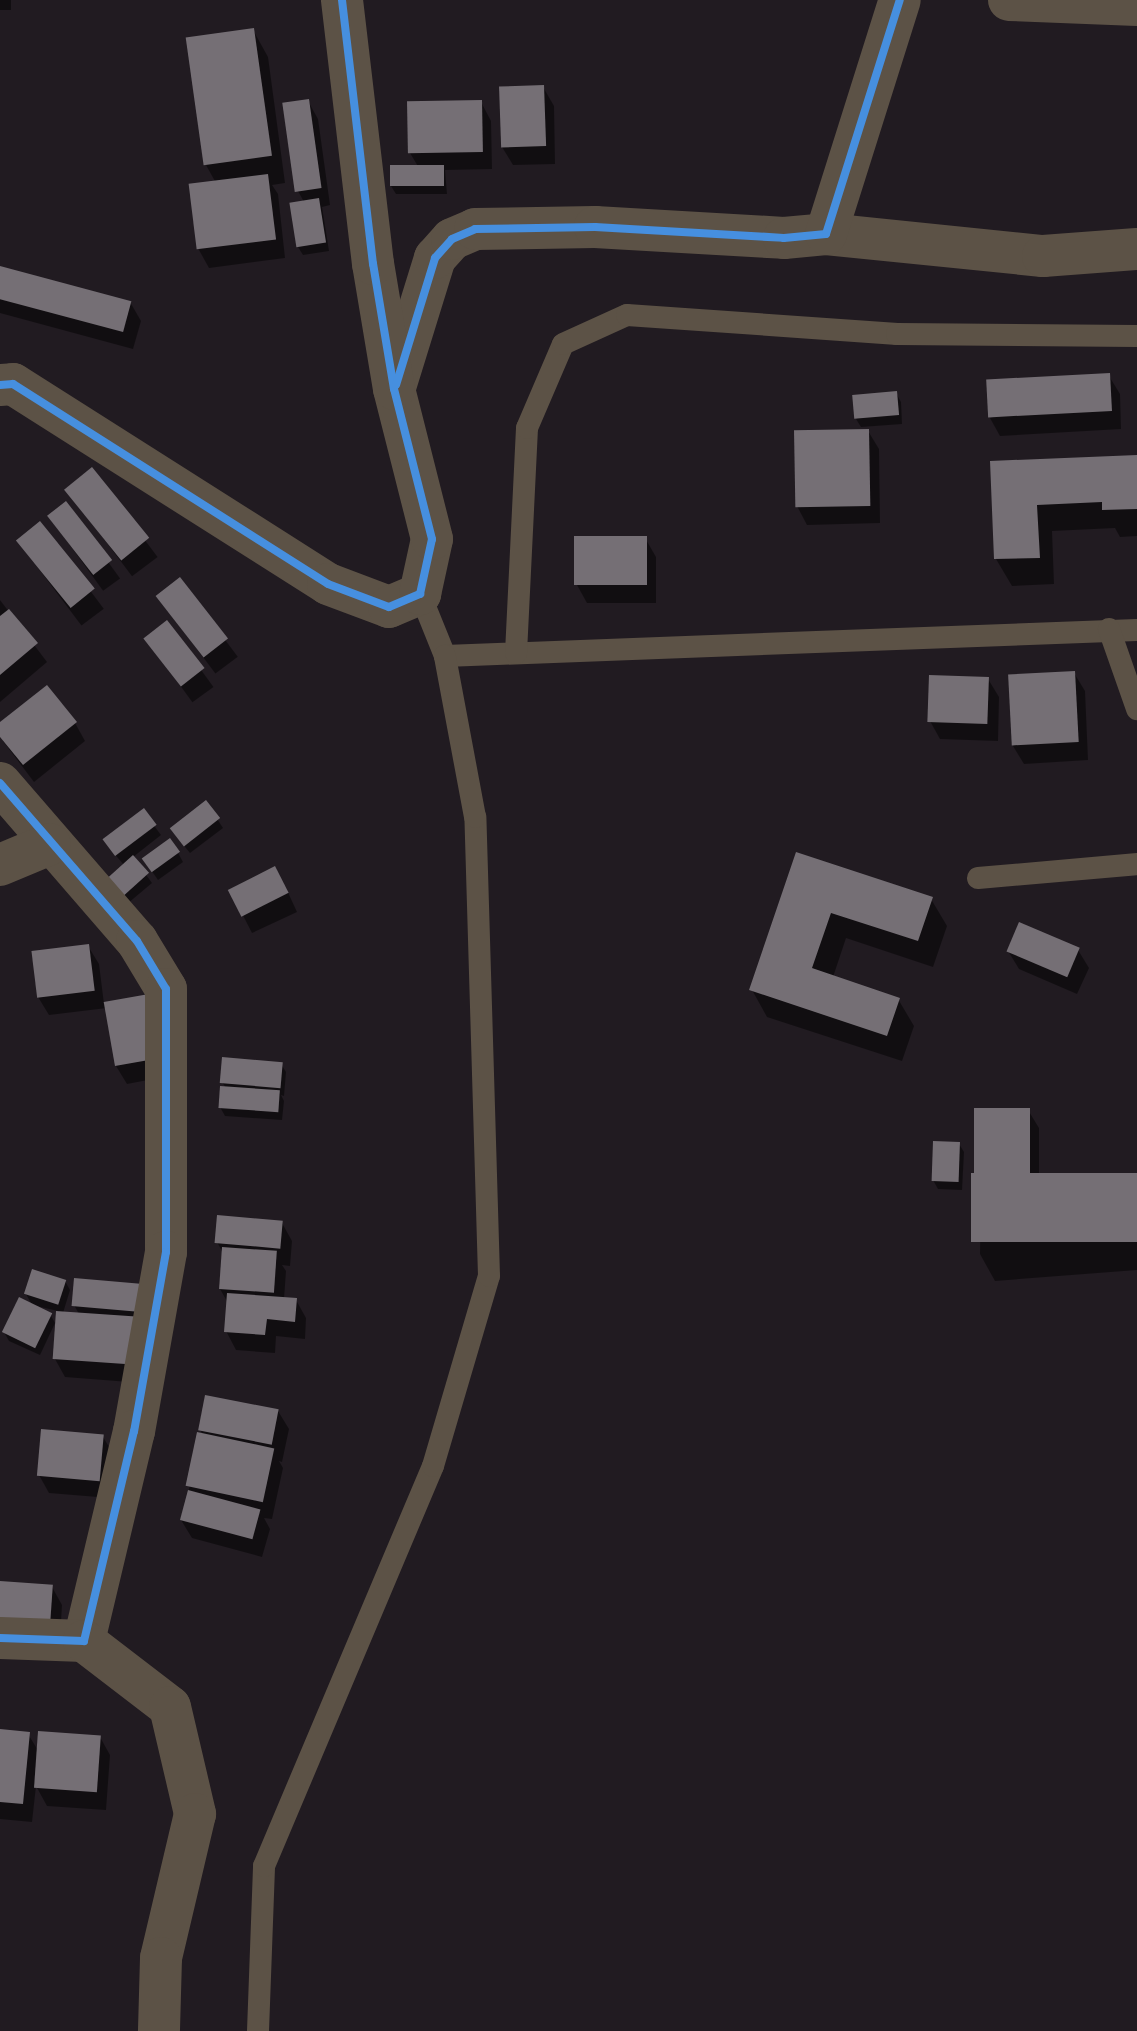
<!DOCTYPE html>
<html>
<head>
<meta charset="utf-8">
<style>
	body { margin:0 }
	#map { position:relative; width:1137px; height:2031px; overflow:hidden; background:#211b21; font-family:"Source Sans 3",sans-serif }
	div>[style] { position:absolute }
	.shadow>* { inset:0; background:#0007; transform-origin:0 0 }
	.building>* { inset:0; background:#756f75; transform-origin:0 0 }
	.lane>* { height:22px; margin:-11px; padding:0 11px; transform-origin:11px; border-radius:11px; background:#5c5246 }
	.street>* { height:42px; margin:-21px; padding:0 21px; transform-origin:21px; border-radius:21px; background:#5c5246 }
	.cycleway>* { height:8px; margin:-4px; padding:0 4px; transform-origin:4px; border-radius:4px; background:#468fdf }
	span { translate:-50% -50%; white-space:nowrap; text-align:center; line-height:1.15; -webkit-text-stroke:8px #1a0f1a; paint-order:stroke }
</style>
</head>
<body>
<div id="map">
	<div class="shadow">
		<i style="left:0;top:0;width:11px;height:10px"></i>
		<i style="clip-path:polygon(253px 30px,268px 57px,285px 183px,272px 185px,278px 194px,285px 258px,209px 268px,199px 250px,216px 183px,206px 165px)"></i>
		<i style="clip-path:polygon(543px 87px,554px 106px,555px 164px,513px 165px,502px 147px)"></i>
		<i style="clip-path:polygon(308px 101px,318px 119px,330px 205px,322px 207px,329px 251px,303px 255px,298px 247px,304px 202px,298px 191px)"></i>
		<i style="clip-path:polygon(481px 102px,491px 121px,492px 169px,445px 170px,447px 194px,396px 194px,391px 186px,419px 168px,410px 153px)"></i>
		<i style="clip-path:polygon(0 268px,130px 302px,141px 321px,133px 349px,0 313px)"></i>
		<i style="clip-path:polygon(1109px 376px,1120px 394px,1121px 429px,1000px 436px,990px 418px)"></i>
		<i style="clip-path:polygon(896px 393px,901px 402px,902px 424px,861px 427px,856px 419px)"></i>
		<i style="clip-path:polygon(868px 431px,879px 449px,880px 523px,807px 525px,797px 506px)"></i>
		<i style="clip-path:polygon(1137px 458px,1137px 536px,1120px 537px,1115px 528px,1052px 531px,1054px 584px,1012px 586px,996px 559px,992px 463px)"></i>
		<i style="left:92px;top:470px;width:109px;height:32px;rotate:53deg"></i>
		<i style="left:66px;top:504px;width:92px;height:21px;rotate:54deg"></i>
		<i style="left:40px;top:524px;width:106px;height:28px;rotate:53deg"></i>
		<i style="clip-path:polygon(645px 538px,656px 557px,656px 603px,587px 603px,577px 585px)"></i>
		<i style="left:180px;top:580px;width:96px;height:28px;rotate:53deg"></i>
		<i style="clip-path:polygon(0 600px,47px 662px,0 702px)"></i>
		<i style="left:167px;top:623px;width:79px;height:26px;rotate:54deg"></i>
		<i style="clip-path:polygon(1074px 673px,1085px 691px,1088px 760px,1024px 764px,1013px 746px)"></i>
		<i style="clip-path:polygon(988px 679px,999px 697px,998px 741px,940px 739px,930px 721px)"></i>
		<i style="clip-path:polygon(75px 723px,85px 741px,34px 782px,0 737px,0 725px)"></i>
		<i style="clip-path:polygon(206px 802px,223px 828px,190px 853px,177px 837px)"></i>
		<i style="clip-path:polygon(143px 811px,161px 835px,133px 857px,152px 883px,127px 904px,114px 887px,124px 865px,112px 851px)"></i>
		<i style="clip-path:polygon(178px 853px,183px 862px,158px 880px,149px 867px)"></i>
		<i style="clip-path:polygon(797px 855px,931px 899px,947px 926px,933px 967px,846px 938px,833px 977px,898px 999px,914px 1026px,902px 1061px,767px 1017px,752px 990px)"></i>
		<i style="clip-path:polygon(285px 886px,297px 912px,252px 933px,230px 890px)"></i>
		<i style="clip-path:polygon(88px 946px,99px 964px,104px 1004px,148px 996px,169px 1076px,127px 1084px,116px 1066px,107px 1008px,49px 1015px,38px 997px)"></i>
		<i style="clip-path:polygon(1078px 950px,1089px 968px,1077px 994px,1019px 969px,1008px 951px)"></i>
		<i style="clip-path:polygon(281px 1064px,286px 1072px,284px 1096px,281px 1095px,284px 1101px,282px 1120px,225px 1116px,220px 1107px,226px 1088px,222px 1082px)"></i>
		<i style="clip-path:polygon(1028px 1110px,1039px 1128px,1039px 1183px,1137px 1175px,1137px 1270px,995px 1281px,980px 1254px,981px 1187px,975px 1178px)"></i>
		<i style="clip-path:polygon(959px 1144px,964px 1152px,962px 1190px,938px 1189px,933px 1180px)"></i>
		<i style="clip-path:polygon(282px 1223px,292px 1241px,290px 1266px,282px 1265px,286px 1271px,284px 1299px,296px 1300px,306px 1318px,305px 1339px,276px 1336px,275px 1353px,236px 1350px,226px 1331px,228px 1303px,220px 1289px,223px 1253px,217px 1242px)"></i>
		<i style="clip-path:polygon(65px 1281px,70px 1290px,63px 1313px,79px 1314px,74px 1305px,167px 1305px,142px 1383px,65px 1377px,55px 1359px,58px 1311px,32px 1305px,26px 1294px)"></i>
		<i style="clip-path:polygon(50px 1314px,55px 1323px,40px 1355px,9px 1341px,4px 1332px)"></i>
		<i style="clip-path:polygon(278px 1411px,289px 1429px,282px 1462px,279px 1461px,283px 1468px,272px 1519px,264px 1518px,270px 1529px,262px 1557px,192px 1538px,181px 1520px,203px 1435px,200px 1429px)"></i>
		<i style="clip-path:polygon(103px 1437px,114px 1455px,110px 1498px,49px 1493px,39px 1475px)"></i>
		<i style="clip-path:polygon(0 1583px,52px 1587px,62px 1605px,59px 1655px)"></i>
		<i style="clip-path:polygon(0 1731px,28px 1734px,39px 1752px,100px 1737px,110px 1755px,106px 1810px,47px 1806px,36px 1786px,32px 1822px,0 1819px)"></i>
	</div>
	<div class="building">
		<i style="left:254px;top:28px;width:129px;height:69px;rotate:82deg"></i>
		<i style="left:544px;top:85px;width:61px;height:45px;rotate:88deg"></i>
		<i style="left:309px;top:99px;width:90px;height:27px;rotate:82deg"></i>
		<i style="left:482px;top:100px;width:52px;height:75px;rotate:89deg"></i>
		<i style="left:444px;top:165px;width:21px;height:54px;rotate:90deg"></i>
		<i style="left:268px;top:174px;width:66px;height:80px;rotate:83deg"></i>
		<i style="left:319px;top:198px;width:45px;height:30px;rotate:81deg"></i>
		<i style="left:0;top:266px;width:136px;height:32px;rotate:15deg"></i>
		<i style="left:1110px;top:373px;width:38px;height:124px;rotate:87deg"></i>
		<i style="left:897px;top:391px;width:24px;height:45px;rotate:85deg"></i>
		<i style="left:869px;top:429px;width:77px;height:75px;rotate:89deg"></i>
		<i style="clip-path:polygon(1137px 455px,1137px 509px,1102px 510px,1102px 502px,1037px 505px,1040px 558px,994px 559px,990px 461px)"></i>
		<i style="left:92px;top:467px;width:91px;height:36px;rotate:51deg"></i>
		<i style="left:66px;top:501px;width:75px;height:24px;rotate:52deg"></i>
		<i style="left:40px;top:521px;width:87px;height:31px;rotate:51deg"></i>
		<i style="left:647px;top:536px;width:49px;height:73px;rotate:90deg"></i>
		<i style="left:180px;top:577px;width:78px;height:31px;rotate:52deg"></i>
		<i style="clip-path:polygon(9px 609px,38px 643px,0 675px,0 616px)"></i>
		<i style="left:167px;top:620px;width:61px;height:30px;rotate:52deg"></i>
		<i style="left:1075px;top:671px;width:71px;height:67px;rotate:87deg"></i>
		<i style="left:929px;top:675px;width:60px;height:47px;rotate:2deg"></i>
		<i style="clip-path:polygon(47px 685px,77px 722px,23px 765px,0 737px,0 722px)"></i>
		<i style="left:206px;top:800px;width:23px;height:46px;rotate:52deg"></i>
		<i style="left:144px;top:808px;width:21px;height:52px;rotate:53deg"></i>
		<i style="left:170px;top:838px;width:17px;height:35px;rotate:54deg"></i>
		<i style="clip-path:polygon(796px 852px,933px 897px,918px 941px,831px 913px,812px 968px,900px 998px,887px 1036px,749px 990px)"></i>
		<i style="left:133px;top:855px;width:24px;height:35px;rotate:48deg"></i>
		<i style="left:275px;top:866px;width:30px;height:53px;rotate:63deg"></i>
		<i style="left:1019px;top:922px;width:66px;height:32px;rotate:23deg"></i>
		<i style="left:89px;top:944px;width:47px;height:58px;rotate:83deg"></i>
		<i style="left:149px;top:994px;width:65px;height:46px;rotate:80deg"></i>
		<i style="left:222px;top:1057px;width:61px;height:26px;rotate:5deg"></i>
		<i style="left:220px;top:1086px;width:60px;height:22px;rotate:4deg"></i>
		<i style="left:974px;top:1108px;width:56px;height:71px"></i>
		<i style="left:933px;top:1141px;width:27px;height:40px;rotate:2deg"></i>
		<i style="left:1137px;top:1173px;width:69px;height:166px;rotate:90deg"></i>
		<i style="left:217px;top:1215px;width:66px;height:28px;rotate:5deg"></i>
		<i style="left:222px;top:1247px;width:55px;height:42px;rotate:4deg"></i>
		<i style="left:32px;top:1269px;width:36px;height:26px;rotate:18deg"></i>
		<i style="left:74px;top:1278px;width:84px;height:28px;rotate:5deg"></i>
		<i style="clip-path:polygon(227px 1293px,297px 1298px,295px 1322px,267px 1319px,265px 1335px,224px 1332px)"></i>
		<i style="left:19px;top:1297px;width:37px;height:39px;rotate:26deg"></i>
		<i style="left:56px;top:1311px;width:80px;height:48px;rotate:4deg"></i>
		<i style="left:205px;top:1395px;width:75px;height:36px;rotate:11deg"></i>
		<i style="left:41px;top:1429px;width:63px;height:47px;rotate:5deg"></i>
		<i style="left:197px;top:1432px;width:79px;height:55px;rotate:12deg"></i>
		<i style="left:188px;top:1490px;width:75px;height:31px;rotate:15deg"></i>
		<i style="left:0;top:1581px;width:53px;height:53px;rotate:4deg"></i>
		<i style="clip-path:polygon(0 1729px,30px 1732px,23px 1804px,0 1802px)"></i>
		<i style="left:38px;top:1731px;width:63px;height:57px;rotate:4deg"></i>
	</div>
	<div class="lane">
		<i style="left:420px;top:594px;width:67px;rotate:68deg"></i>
		<i style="left:445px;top:656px;width:692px;rotate:-2.15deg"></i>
		<i style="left:1109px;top:629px;width:85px;rotate:70.7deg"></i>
		<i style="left:516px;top:653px;width:225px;rotate:-87.2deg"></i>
		<i style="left:527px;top:428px;width:91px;rotate:-66.8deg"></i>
		<i style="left:563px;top:344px;width:70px;rotate:-24.4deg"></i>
		<i style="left:627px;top:315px;width:271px;rotate:4deg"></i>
		<i style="left:897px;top:334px;width:240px;rotate:0.5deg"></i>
		<i style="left:978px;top:878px;width:160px;rotate:-5deg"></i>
		<i style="left:258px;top:2031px;width:165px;rotate:-87.9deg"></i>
		<i style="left:264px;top:1866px;width:434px;rotate:-67.1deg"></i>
		<i style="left:433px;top:1466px;width:198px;rotate:-73.6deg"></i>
		<i style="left:489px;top:1276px;width:459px;rotate:-91.7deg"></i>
		<i style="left:475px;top:817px;width:164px;rotate:-100.6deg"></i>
	</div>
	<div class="street">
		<i style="left:1009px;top:0;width:128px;rotate:2.2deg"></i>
		<i style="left:826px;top:234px;width:218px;rotate:5.8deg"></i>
		<i style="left:1043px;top:256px;width:94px;rotate:-4.3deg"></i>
		<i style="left:396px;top:384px;width:132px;rotate:-72.8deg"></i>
		<i style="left:435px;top:258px;width:25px;rotate:-48deg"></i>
		<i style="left:452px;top:239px;width:25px;rotate:-23deg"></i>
		<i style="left:475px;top:229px;width:120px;rotate:-1deg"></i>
		<i style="left:595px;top:227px;width:189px;rotate:3.3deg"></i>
		<i style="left:784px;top:238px;width:42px;rotate:-5.4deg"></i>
		<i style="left:826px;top:234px;width:245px;rotate:-72.5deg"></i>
		<i style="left:0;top:385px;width:13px;rotate:-4deg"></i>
		<i style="left:13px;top:384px;width:373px;rotate:32.4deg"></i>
		<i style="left:328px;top:584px;width:65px;rotate:20.7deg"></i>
		<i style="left:389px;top:607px;width:34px;rotate:-23deg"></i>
		<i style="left:420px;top:594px;width:56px;rotate:-77.7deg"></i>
		<i style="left:432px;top:539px;width:155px;rotate:-104.2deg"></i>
		<i style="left:394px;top:389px;width:127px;rotate:-99.5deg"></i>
		<i style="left:373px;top:264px;width:266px;rotate:-96.7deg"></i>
		<i style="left:0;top:783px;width:209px;rotate:49.1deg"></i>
		<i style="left:137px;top:941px;width:56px;rotate:58.9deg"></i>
		<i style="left:166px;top:989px;width:263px;rotate:90deg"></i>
		<i style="left:166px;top:1252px;width:182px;rotate:100.1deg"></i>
		<i style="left:134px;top:1431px;width:216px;rotate:103.4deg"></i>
		<i style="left:84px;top:1641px;width:84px;rotate:-178deg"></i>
		<i style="left:0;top:865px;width:54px;rotate:-22.8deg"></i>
		<i style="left:84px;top:1641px;width:108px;rotate:37.5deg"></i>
		<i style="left:170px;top:1707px;width:110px;rotate:76.8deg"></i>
		<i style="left:195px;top:1814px;width:148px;rotate:103.3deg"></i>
		<i style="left:161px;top:1958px;width:73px;rotate:91.6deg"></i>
	</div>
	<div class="cycleway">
		<i style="left:0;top:385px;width:13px;rotate:-4deg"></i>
		<i style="left:13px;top:384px;width:373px;rotate:32.4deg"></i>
		<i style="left:328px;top:584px;width:65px;rotate:20.7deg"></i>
		<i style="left:389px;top:607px;width:34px;rotate:-23deg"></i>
		<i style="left:420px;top:594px;width:56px;rotate:-77.7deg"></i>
		<i style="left:432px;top:539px;width:155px;rotate:-104.2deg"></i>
		<i style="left:394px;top:389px;width:127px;rotate:-99.5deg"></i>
		<i style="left:373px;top:264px;width:266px;rotate:-96.7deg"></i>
		<i style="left:396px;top:385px;width:133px;rotate:-72.9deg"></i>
		<i style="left:435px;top:258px;width:25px;rotate:-48deg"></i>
		<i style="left:452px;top:239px;width:25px;rotate:-23deg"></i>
		<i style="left:475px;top:229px;width:120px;rotate:-1deg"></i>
		<i style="left:595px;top:227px;width:189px;rotate:3.3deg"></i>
		<i style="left:784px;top:238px;width:42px;rotate:-5.4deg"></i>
		<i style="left:826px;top:234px;width:245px;rotate:-72.5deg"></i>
		<i style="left:0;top:783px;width:209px;rotate:49.1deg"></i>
		<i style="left:137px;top:941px;width:56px;rotate:58.9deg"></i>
		<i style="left:166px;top:989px;width:263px;rotate:90deg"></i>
		<i style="left:166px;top:1252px;width:182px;rotate:100.1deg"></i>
		<i style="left:134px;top:1431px;width:216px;rotate:103.4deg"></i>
		<i style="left:84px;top:1641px;width:84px;rotate:-178deg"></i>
	</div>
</div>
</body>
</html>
